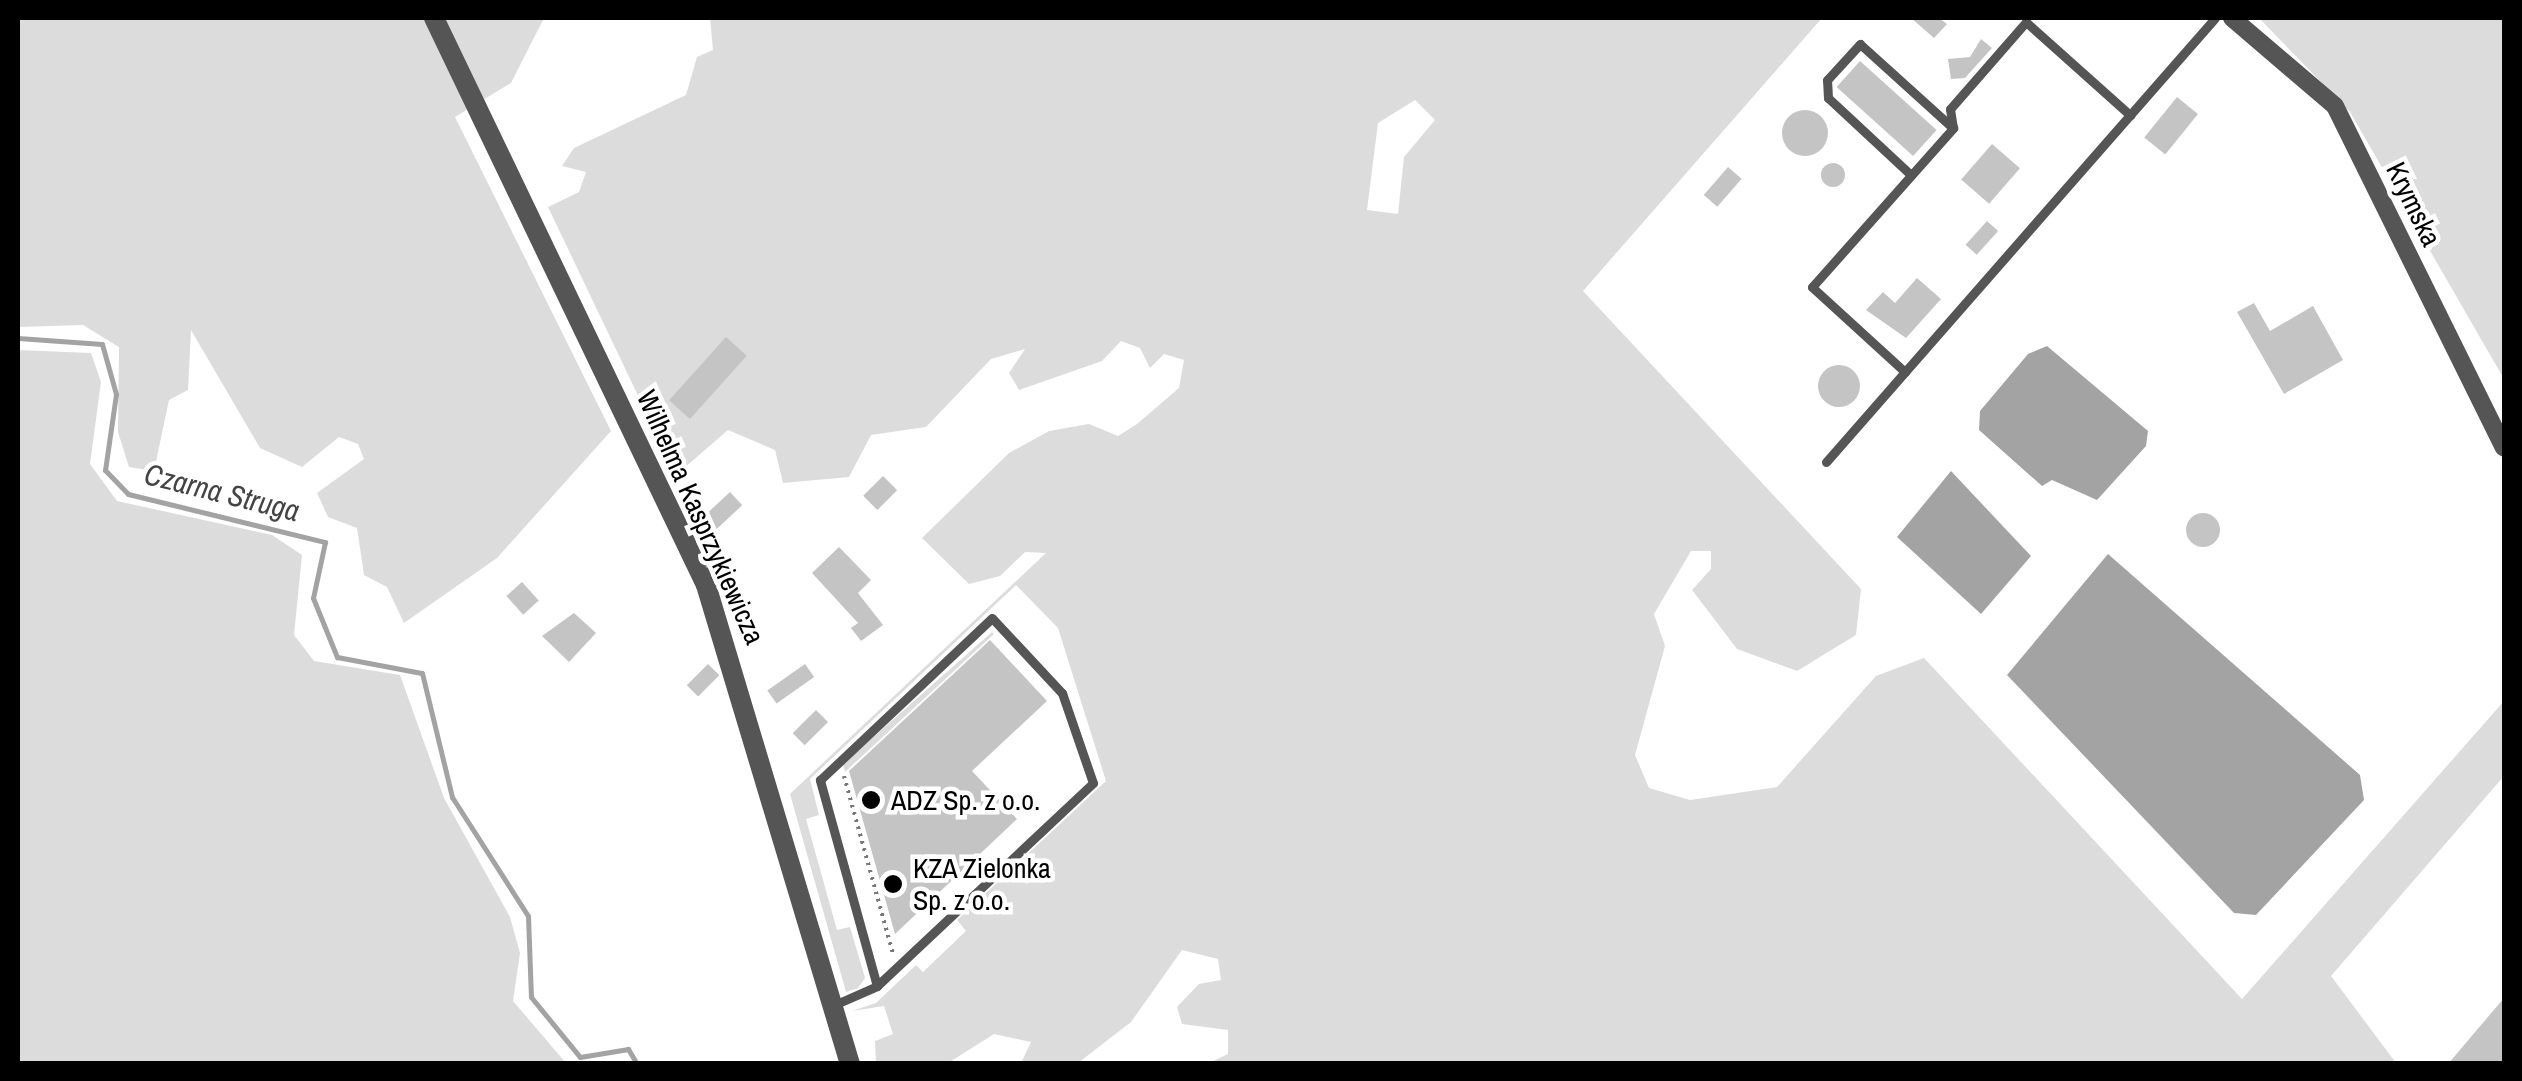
<!DOCTYPE html>
<html>
<head>
<meta charset="utf-8">
<style>
	body { margin:0 }
	#map { position:relative; width:2522px; height:1081px; overflow:hidden; background:#fff; font-family:"Archivo Narrow",sans-serif }
	div>[style] { position:absolute }
	.green>* { inset:0; background:#dcdcdc }
	.water>* { inset:0; background:#a3a3a3 }
	.stream>* { height:5px; margin:-2.5px; padding:0 2.5px; transform-origin:2.5px; border-radius:2.5px; background:#a3a3a3 }
	.building>* { inset:0; background:#c4c4c4; transform-origin:0 0 }
	.round { border-radius:50% }
	.path>* { height:4px; margin-top:-2px; transform-origin:0; background:repeating-linear-gradient(90deg,#777 0 2.5px,transparent 0 7.5px) }
	.service>* { height:9px; margin:-4.5px; padding:0 4.5px; transform-origin:4.5px; border-radius:4.5px; background:#555 }
	.minor>* { height:18px; margin:-9px; padding:0 9px; transform-origin:9px; border-radius:9px; background:#555 }
	.tertiary>* { height:20px; margin:-10px; padding:0 10px; transform-origin:10px; border-radius:10px; background:#555 }
	.dots>* { width:28px; height:28px; translate:-50% -50%; box-sizing:border-box; border:5px solid #fff; border-radius:50% }
	span { translate:-50% -50%; white-space:nowrap; text-align:center; line-height:1.15; -webkit-text-stroke:9px #fff; paint-order:stroke }
	.street-label { font-size:28px; color:#000 }
	.poi-label { font-size:28px; color:#000 }
	.left { translate:0 -50%; text-align:left }
	.water-label { font-size:30px; color:#444; font-style:italic }
	.frame { position:absolute; inset:0; border:20px solid #000; pointer-events:none }
</style>
</head>
<body>
<div id="map">
	<div class="green">
		<i style="clip-path:polygon(18px 18px,544px 18px,511px 83px,455px 117px,611px 431px,497px 558px,404px 623px,387px 587px,364px 575px,357px 528px,328px 517px,317px 493px,364px 459px,358px 444px,339px 437px,302px 467px,260px 448px,191px 330px,188px 390px,169px 400px,154px 471px,129px 467px,118px 432px,119px 347px,83px 325px,18px 327px)"></i>
		<i style="clip-path:polygon(evenodd,710px 18px,1822px 18px,1583px 291px,1861px 589px,1856px 635px,1797px 671px,1737px 649px,1692px 590px,1711px 569px,1711px 551px,1691px 551px,1654px 614px,1665px 646px,1635px 755px,1649px 788px,1690px 800px,1777px 787px,1876px 676px,1924px 658px,2242px 999px,2504px 701px,2504px 776px,2331px 976px,2396px 1063px,1209px 1063px,1228px 1054px,1228px 1030px,1182px 1024px,1177px 1007px,1199px 984px,1221px 980px,1218px 959px,1182px 950px,1131px 1022px,1078px 1063px,1021px 1063px,1031px 1042px,994px 1034px,948px 1063px,876px 1063px,875px 1041px,893px 1034px,884px 1006px,852px 1011px,876px 1003px,916px 965px,923px 972px,966px 931px,957px 920px,1106px 781px,1058px 628px,1016px 585px,810px 779px,819px 815px,806px 819px,837px 930px,850px 927px,865px 978px,858px 988px,846px 992px,790px 794px,1046px 553px,1025px 552px,1000px 576px,969px 584px,922px 538px,1009px 453px,1049px 431px,1089px 424px,1118px 436px,1137px 424px,1179px 388px,1184px 360px,1164px 354px,1150px 368px,1140px 348px,1121px 341px,1102px 361px,1019px 390px,1009px 373px,1025px 349px,991px 359px,926px 427px,871px 435px,849px 477px,783px 483px,775px 450px,728px 430px,676px 475px,548px 207px,579px 192px,586px 172px,562px 166px,574px 148px,686px 95px,697px 57px,713px 50px,710px 18px,1415px 100px,1435px 120px,1404px 157px,1398px 214px,1367px 210px,1378px 123px,1415px 100px)"></i>
		<i style="clip-path:polygon(2259px 18px,2504px 18px,2504px 379px,2350px 112px)"></i>
		<i style="clip-path:polygon(18px 350px,91px 353px,101px 382px,90px 464px,117px 501px,272px 535px,302px 555px,294px 635px,314px 661px,400px 675px,444px 798px,510px 917px,520px 953px,513px 1001px,566px 1063px,18px 1063px)"></i>
		<i style="clip-path:polygon(992px 632px,994px 634px,845px 772px,843px 764px)"></i>
	</div>
	<div class="water">
		<i style="clip-path:polygon(2047px 346px,2148px 431px,2146px 446px,2097px 500px,2052px 480px,2042px 486px,1979px 430px,1980px 411px,2028px 354px)"></i>
		<i style="clip-path:polygon(1951px 471px,2031px 556px,1981px 614px,1897px 537px)"></i>
		<i style="clip-path:polygon(2108px 554px,2360px 775px,2364px 800px,2256px 915px,2234px 913px,2007px 675px)"></i>
	</div>
	<div class="stream">
		<i style="left:18px;top:338px;width:84px;rotate:4.1deg"></i>
		<i style="left:102px;top:344px;width:52px;rotate:74.4deg"></i>
		<i style="left:116px;top:394px;width:77px;rotate:98.2deg"></i>
		<i style="left:105px;top:470px;width:33px;rotate:46deg"></i>
		<i style="left:128px;top:494px;width:203px;rotate:13.7deg"></i>
		<i style="left:325px;top:542px;width:57px;rotate:102.1deg"></i>
		<i style="left:313px;top:598px;width:64px;rotate:67.9deg"></i>
		<i style="left:337px;top:657px;width:86px;rotate:10.7deg"></i>
		<i style="left:422px;top:673px;width:128px;rotate:76.4deg"></i>
		<i style="left:452px;top:797px;width:141px;rotate:57.4deg"></i>
		<i style="left:528px;top:916px;width:81px;rotate:87.9deg"></i>
		<i style="left:531px;top:997px;width:77px;rotate:50.8deg"></i>
		<i style="left:580px;top:1057px;width:49px;rotate:-9.5deg"></i>
		<i style="left:628px;top:1049px;width:17px;rotate:59deg"></i>
	</div>
	<div class="building">
		<i style="clip-path:polygon(1911px 18px,1939px 18px,1947px 24px,1934px 38px)"></i>
		<i style="clip-path:polygon(1981px 39px,1992px 48px,1965px 78px,1951px 79px,1948px 59px,1970px 57px)"></i>
		<i style="left:1860px;top:61px;width:103px;height:35px;rotate:42deg"></i>
		<i style="left:2177px;top:97px;width:27px;height:52px;rotate:39deg"></i>
		<i class="round" style="left:1782px;top:110px;width:46px;height:46px"></i>
		<i style="left:1992px;top:144px;width:37px;height:47px;rotate:41deg"></i>
		<i class="round" style="left:1821px;top:163px;width:24px;height:24px"></i>
		<i style="left:1728px;top:167px;width:18px;height:37px;rotate:41deg"></i>
		<i style="left:1987px;top:221px;width:15px;height:32px;rotate:42deg"></i>
		<i style="clip-path:polygon(1917px 278px,1941px 299px,1906px 338px,1866px 310px,1883px 292px,1895px 303px)"></i>
		<i style="clip-path:polygon(2254px 303px,2270px 331px,2313px 306px,2343px 360px,2284px 394px,2237px 312px)"></i>
		<i style="left:726px;top:337px;width:28px;height:85px;rotate:42deg"></i>
		<i class="round" style="left:1818px;top:365px;width:42px;height:42px"></i>
		<i style="left:883px;top:476px;width:20px;height:28px;rotate:45deg"></i>
		<i style="left:730px;top:492px;width:18px;height:43px;rotate:47deg"></i>
		<i class="round" style="left:2186px;top:513px;width:34px;height:34px"></i>
		<i style="clip-path:polygon(839px 547px,871px 580px,858px 593px,883px 625px,861px 641px,851px 628px,858px 623px,812px 573px)"></i>
		<i style="left:522px;top:582px;width:25px;height:21px;rotate:48deg"></i>
		<i style="clip-path:polygon(574px 613px,596px 633px,569px 662px,542px 636px)"></i>
		<i style="clip-path:polygon(990px 640px,1047px 701px,972px 771px,1017px 819px,895px 934px,849px 771px)"></i>
		<i style="left:708px;top:664px;width:16px;height:30px;rotate:45deg"></i>
		<i style="left:805px;top:664px;width:16px;height:46px;rotate:55deg"></i>
		<i style="left:816px;top:710px;width:17px;height:33px;rotate:45deg"></i>
		<i style="clip-path:polygon(2504px 998px,2504px 1064px,2448px 1064px)"></i>
	</div>
	<div class="path">
		<i style="left:844px;top:776px;width:185px;rotate:74.6deg"></i>
		<i style="left:935px;top:897px;width:11px;rotate:49deg"></i>
	</div>
	<div class="service">
		<i style="left:1911px;top:175px;width:113px;rotate:-137.1deg"></i>
		<i style="left:1828px;top:98px;width:18px;rotate:-93deg"></i>
		<i style="left:1827px;top:80px;width:49px;rotate:-47.5deg"></i>
		<i style="left:1860px;top:44px;width:125px;rotate:42.1deg"></i>
		<i style="left:1905px;top:372px;width:126px;rotate:-137.6deg"></i>
		<i style="left:1812px;top:287px;width:213px;rotate:-48.4deg"></i>
		<i style="left:1953px;top:128px;width:19px;rotate:-99deg"></i>
		<i style="left:1950px;top:109px;width:116px;rotate:-48.9deg"></i>
		<i style="left:2026px;top:22px;width:140px;rotate:41.8deg"></i>
		<i style="left:1826px;top:462px;width:590px;rotate:-48.78deg"></i>
		<i style="left:992px;top:618px;width:103px;rotate:47deg"></i>
		<i style="left:1062px;top:693px;width:95px;rotate:71deg"></i>
		<i style="left:1093px;top:783px;width:296px;rotate:136.8deg"></i>
		<i style="left:877px;top:986px;width:214px;rotate:-105.5deg"></i>
		<i style="left:820px;top:780px;width:236px;rotate:-43.3deg"></i>
		<i style="left:834px;top:1005px;width:47px;rotate:-23.8deg"></i>
	</div>
	<div class="minor">
		<i style="left:2232px;top:18px;width:135px;rotate:40.5deg"></i>
		<i style="left:2335px;top:106px;width:381px;rotate:63.7deg"></i>
	</div>
	<div class="tertiary">
		<i style="left:434px;top:18px;width:629px;rotate:64.37deg"></i>
		<i style="left:706px;top:585px;width:500px;rotate:73.27deg"></i>
	</div>
	<div class="dots">
		<i style="left:871px;top:800px;background:#000"></i>
		<i style="left:893px;top:884px;background:#000"></i>
	</div>
	<div class="street-label">
		<span style="left:2414px;top:204px;rotate:64deg">Krymska</span>
		<span style="left:701px;top:517px;rotate:66deg">Wilhelma Kasprzykiewicza</span>
	</div>
	<div class="poi-label">
		<span class="left" style="left:891px;top:800px">ADZ Sp. z o.o.</span>
		<span class="left" style="left:913px;top:884px">KZA Zielonka<br>Sp. z o.o.</span>
	</div>
	<div class="water-label">
		<span style="left:222px;top:492px;rotate:14deg">Czarna Struga</span>
	</div>
	<div class="frame"></div>
</div>
</body>
</html>
